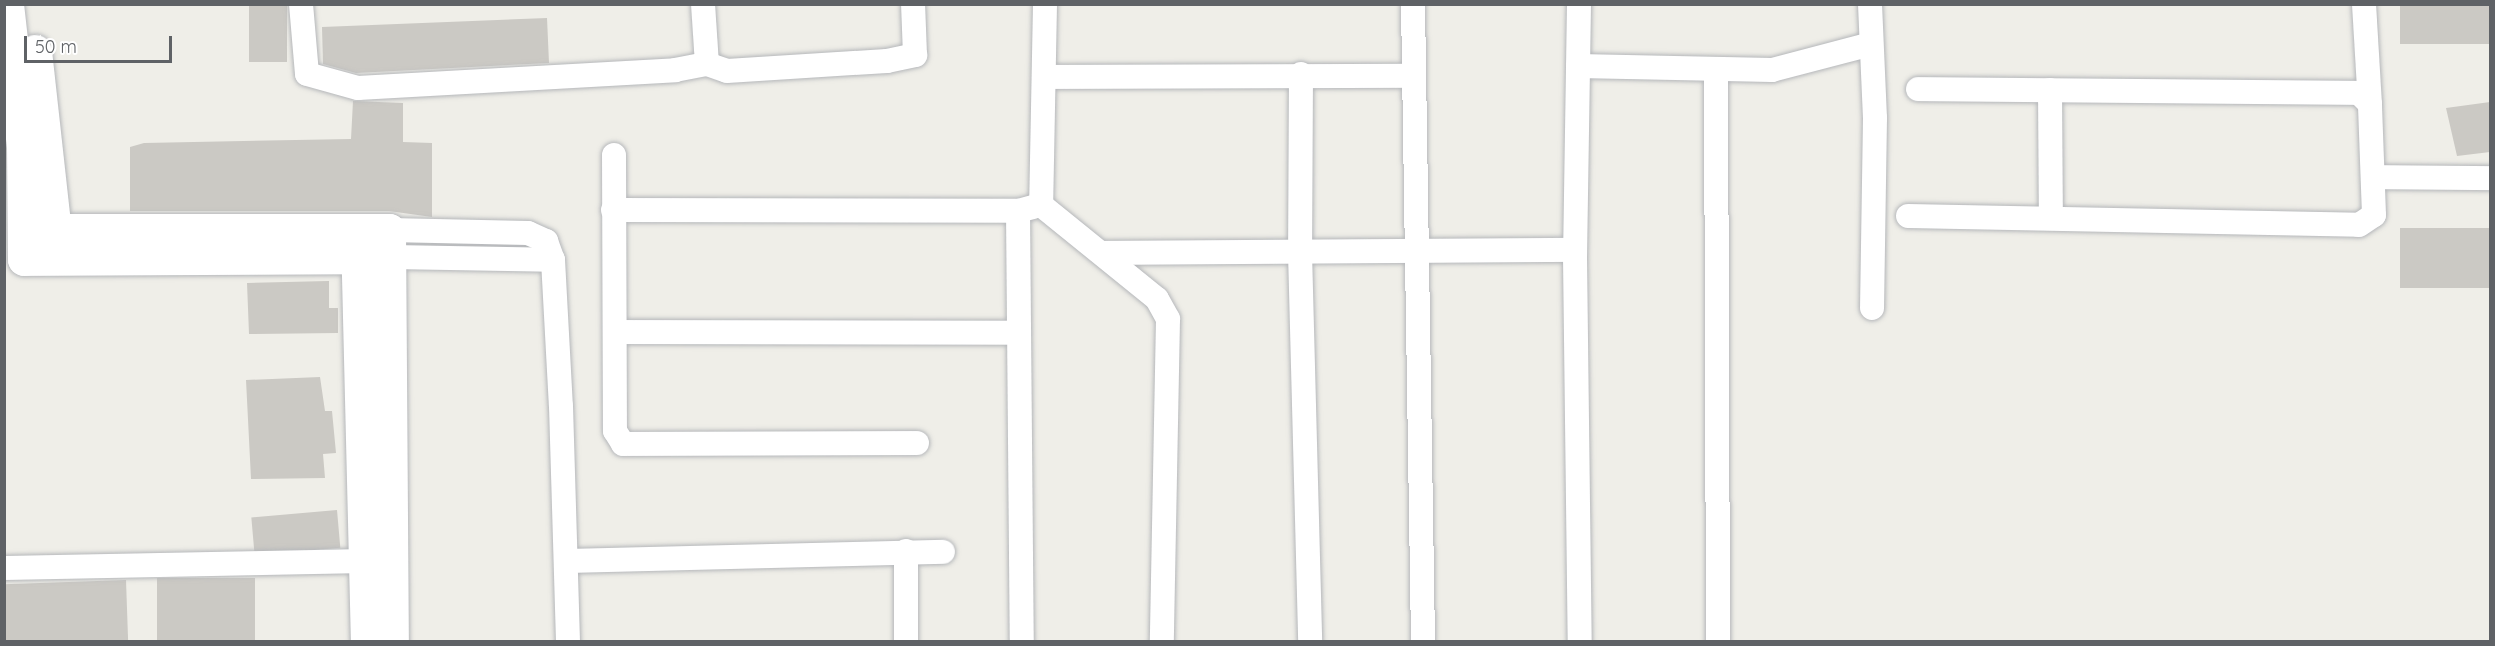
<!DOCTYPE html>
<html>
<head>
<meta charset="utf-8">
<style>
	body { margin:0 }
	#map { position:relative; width:2495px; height:646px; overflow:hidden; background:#efeee8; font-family:Quicksand,sans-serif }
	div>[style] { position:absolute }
	.building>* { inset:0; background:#cbc9c4; transform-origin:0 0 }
	.roads { filter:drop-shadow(0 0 2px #b5b7ba) drop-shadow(0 0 2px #b5b7ba) }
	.minor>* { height:24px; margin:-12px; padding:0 12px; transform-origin:12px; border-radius:12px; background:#fff }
	.secondary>* { height:33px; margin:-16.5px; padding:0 16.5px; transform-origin:16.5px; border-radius:16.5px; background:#fff }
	span { translate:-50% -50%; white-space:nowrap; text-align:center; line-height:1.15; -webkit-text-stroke:4.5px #fff; paint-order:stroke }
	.frame { position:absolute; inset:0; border:6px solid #5f6266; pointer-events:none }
	.scale { position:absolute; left:24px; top:36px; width:148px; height:27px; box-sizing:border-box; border:3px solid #5f6266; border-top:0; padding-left:8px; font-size:18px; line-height:21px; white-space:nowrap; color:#5f6266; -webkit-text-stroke:4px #fff; paint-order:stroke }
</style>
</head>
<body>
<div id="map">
	<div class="building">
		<i style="left:249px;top:4px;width:38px;height:58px"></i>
		<i style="left:2400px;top:4px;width:90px;height:40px"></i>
		<i style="clip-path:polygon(547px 18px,549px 63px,356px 73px,323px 64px,322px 27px)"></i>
		<i style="clip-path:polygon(353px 101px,403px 103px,403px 142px,432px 143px,432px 217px,389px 211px,130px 211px,130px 147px,144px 143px,351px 139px)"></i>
		<i style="clip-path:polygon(2490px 102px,2490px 152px,2457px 156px,2446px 108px)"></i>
		<i style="left:2490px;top:228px;width:60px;height:90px;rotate:90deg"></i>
		<i style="clip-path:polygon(329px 281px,329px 308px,338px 308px,338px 333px,249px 334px,247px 283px)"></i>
		<i style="clip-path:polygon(320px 377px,325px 411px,332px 411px,336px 453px,323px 454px,325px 478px,251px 479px,246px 380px)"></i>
		<i style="left:337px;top:510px;width:38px;height:86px;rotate:85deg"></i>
		<i style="left:255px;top:578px;width:64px;height:98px;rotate:90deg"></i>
		<i style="left:126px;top:580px;width:62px;height:122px;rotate:88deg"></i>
	</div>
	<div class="roads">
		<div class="minor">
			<i style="left:301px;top:4px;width:70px;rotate:85.1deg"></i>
			<i style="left:307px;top:74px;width:53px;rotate:15.4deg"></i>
			<i style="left:358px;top:88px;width:318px;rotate:-3.2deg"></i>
			<i style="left:675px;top:70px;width:33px;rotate:-11deg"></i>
			<i style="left:707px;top:64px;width:21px;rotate:19deg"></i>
			<i style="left:727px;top:71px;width:160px;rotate:-3.6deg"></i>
			<i style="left:887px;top:61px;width:29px;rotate:-12deg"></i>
			<i style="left:915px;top:55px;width:51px;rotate:-92.2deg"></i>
			<i style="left:703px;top:4px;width:60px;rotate:86.2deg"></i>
			<i style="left:1045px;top:4px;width:201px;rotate:91.1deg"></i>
			<i style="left:1041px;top:205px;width:149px;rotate:39deg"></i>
			<i style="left:1157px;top:299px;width:23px;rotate:61deg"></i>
			<i style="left:1168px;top:319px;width:323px;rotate:91.1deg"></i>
			<i style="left:1413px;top:4px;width:638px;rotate:89.1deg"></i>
			<i style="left:1579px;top:4px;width:253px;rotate:90.9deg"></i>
			<i style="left:1575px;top:257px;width:385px;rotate:89.3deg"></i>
			<i style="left:1870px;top:4px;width:114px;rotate:87.5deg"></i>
			<i style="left:1875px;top:118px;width:190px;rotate:90.9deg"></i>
			<i style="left:2364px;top:4px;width:100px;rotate:86.6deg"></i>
			<i style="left:1578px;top:66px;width:194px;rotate:1.2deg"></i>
			<i style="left:1772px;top:70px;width:102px;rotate:-14.7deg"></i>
			<i style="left:1716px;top:69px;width:573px;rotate:89.8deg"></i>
			<i style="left:1301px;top:74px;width:178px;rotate:90.3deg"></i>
			<i style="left:1300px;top:252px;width:390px;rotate:88.5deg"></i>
			<i style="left:1044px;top:77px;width:368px;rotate:-0.2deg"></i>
			<i style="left:2050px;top:90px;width:128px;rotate:89.6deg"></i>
			<i style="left:614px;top:155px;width:276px;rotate:89.8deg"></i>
			<i style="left:615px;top:431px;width:15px;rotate:58deg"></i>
			<i style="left:623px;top:444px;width:294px;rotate:-0.2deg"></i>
			<i style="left:2373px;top:177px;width:117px;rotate:0.5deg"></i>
			<i style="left:613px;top:210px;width:405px;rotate:0.1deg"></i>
			<i style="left:1018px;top:211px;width:16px;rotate:-15deg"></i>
			<i style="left:1018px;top:211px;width:431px;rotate:89.5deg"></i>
			<i style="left:1908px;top:216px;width:451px;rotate:1.1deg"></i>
			<i style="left:2359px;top:225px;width:18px;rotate:-34deg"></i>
			<i style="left:2374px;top:215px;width:111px;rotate:-92.1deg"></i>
			<i style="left:2370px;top:104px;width:16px;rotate:-135deg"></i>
			<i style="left:2359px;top:93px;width:441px;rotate:-179.5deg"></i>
			<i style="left:389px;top:230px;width:139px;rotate:1.2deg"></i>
			<i style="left:528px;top:233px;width:20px;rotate:24deg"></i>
			<i style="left:546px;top:241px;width:20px;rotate:70deg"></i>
			<i style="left:553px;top:260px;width:146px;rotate:86.9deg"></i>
			<i style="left:561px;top:406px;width:236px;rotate:88.3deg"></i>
			<i style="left:1104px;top:253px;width:471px;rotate:-0.4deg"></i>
			<i style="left:389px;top:257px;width:164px;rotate:1deg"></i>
			<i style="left:616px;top:332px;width:400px;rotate:0.1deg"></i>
			<i style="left:906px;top:551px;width:91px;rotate:90deg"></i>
			<i style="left:569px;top:561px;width:374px;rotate:-1.4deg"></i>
			<i style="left:4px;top:568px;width:376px;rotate:-1.1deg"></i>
		</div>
		<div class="secondary">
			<i style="left:7px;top:4px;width:143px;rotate:83.6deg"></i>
			<i style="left:23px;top:146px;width:113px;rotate:89.5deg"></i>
			<i style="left:24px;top:259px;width:365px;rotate:-0.3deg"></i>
			<i style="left:35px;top:51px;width:200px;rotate:83.7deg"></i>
			<i style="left:24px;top:230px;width:365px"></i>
			<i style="left:389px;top:230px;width:412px;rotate:89.6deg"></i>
			<i style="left:357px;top:235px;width:407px;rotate:88.6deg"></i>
		</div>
	</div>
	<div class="frame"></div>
	<div class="scale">50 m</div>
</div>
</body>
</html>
